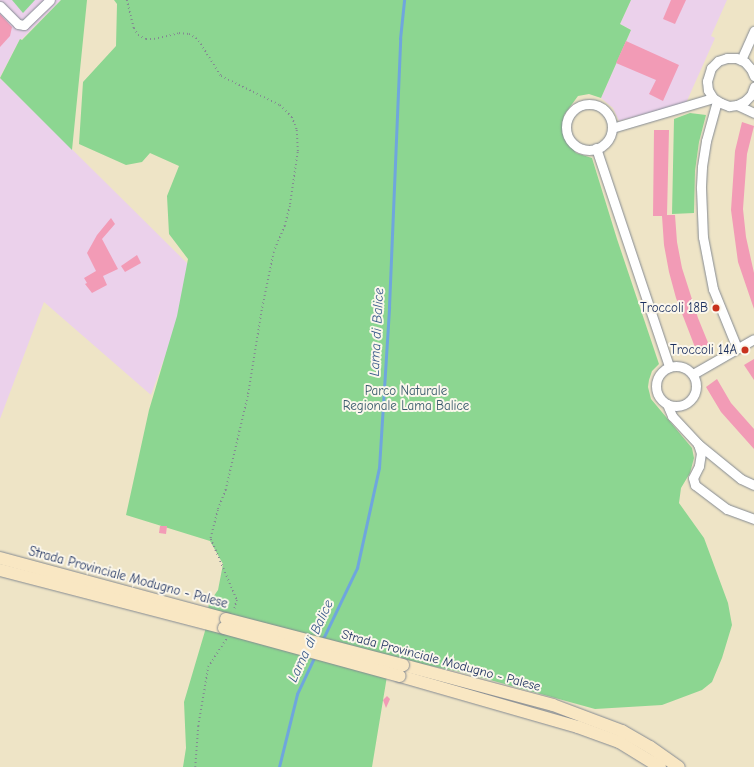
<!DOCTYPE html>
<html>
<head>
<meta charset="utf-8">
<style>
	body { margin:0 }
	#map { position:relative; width:754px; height:767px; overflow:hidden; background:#eee4c6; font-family:"Comic Neue",sans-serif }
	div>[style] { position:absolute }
	.built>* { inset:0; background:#ebd1eb }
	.green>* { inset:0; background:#8cd691 }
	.stream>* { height:2.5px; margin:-1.25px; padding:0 1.25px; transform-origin:1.25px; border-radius:1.25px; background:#6fa6dd }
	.building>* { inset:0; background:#f29bb6 }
	.path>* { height:1.5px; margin-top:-0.75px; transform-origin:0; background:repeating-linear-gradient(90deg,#848a92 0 1px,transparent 0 4px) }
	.roads { filter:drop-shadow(0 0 1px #848a92) drop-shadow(0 0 1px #848a92) }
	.street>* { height:9px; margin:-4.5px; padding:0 4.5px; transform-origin:4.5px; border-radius:4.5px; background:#fff }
	.street>.ring { margin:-4.5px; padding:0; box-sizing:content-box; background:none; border:9px solid #fff; border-radius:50% }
	.secondary>* { height:12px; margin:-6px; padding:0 6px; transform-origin:6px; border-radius:6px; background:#f9e7c3 }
	.bridges { filter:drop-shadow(0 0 1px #848a92) drop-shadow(0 0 1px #848a92) }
	.secondary-bridge>* { height:12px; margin:-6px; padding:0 6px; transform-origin:6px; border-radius:6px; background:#f9e7c3 }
	.dots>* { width:11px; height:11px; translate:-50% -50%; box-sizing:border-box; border:2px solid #fbf7ec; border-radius:50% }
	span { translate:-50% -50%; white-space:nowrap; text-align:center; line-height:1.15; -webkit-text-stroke:4px #fbf7ec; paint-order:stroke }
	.poi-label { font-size:13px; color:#1b2f5e }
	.right { translate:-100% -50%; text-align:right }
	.park-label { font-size:13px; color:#37596b }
	.street-label { font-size:13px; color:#1b2f5e }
	.water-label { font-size:14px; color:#38598a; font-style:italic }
</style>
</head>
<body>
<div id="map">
	<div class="built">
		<i style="clip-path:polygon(0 0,61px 0,21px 40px,20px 39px,0 77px)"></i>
		<i style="clip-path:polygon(631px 0,727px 0,711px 36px,715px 38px,686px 103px,619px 121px,613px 108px,601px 98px,631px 30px,620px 24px)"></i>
		<i style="clip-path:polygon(0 78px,196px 272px,151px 395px,44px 302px,0 419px)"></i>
	</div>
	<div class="green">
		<i style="clip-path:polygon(12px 0,35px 0,23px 13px)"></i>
		<i style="clip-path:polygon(61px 0,87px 0,72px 150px,0 78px,20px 39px,22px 40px)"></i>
		<i style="clip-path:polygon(114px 0,631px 0,620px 24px,631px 30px,601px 98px,589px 94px,578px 96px,564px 115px,563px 134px,576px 153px,592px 158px,617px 239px,659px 364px,652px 371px,649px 380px,648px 387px,651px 399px,692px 448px,694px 458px,690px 473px,681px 488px,679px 503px,704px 538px,728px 603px,732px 625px,722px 658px,712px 682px,702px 690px,662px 705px,595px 709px,461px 672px,390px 658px,372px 767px,183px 767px,186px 748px,184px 702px,205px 631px,209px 603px,218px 590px,223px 564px,210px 541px,126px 515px,149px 410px,177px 316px,188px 259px,169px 234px,167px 196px,179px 166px,150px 153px,142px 162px,126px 165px,79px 144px,83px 82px,116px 46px,117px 4px)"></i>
		<i style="clip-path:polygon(690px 113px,706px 115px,699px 142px,695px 171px,694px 213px,672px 214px,674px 119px)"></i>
	</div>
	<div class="stream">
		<i style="left:322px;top:641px;width:81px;rotate:-64.4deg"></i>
		<i style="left:357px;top:568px;width:102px;rotate:-77.6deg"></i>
		<i style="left:379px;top:468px;width:161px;rotate:-86.4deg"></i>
		<i style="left:389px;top:307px;width:268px;rotate:-87.6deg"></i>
		<i style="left:400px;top:39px;width:39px;rotate:-84deg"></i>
		<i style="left:279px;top:767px;width:75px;rotate:-76.1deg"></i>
		<i style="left:297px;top:694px;width:42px;rotate:-64.7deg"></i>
	</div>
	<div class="building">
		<i style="clip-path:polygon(671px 0,686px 0,675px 24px,663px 19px)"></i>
		<i style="clip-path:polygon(0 14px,12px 27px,10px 36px,0 47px)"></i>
		<i style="clip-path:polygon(626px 41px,679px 65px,663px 101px,649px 94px,656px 80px,616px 63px)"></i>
		<i style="clip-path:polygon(742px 122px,754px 126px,747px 154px,743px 209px,746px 237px,754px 273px,754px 309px,738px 262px,731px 210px,735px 151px)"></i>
		<i style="clip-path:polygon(654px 130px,669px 130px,667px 215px,675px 215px,677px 242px,682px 268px,698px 318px,711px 350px,698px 355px,676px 298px,669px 272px,664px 245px,662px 216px,653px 216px)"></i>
		<i style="clip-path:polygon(111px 218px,115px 224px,102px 239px,118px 269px,103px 276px,107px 285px,92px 293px,85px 284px,87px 283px,84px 278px,96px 271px,87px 253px,97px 235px)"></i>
		<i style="clip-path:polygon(137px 255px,141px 263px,125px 272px,121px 266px)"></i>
		<i style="clip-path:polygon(754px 359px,754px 380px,744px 365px)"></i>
		<i style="clip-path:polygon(717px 379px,731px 403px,754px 429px,754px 449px,721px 412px,706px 387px)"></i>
		<i style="clip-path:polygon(160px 526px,167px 526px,166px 534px,159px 533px)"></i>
		<i style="clip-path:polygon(387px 696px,390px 699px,386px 708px,383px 700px)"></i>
	</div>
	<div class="path">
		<i style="left:127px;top:0;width:29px;rotate:76deg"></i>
		<i style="left:134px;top:28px;width:8px;rotate:60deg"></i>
		<i style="left:138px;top:35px;width:9px;rotate:27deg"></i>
		<i style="left:146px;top:39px;width:8px"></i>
		<i style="left:154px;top:39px;width:26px;rotate:-13deg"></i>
		<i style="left:179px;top:33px;width:10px;rotate:6deg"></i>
		<i style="left:189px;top:34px;width:8px;rotate:30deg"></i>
		<i style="left:196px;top:38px;width:8px;rotate:50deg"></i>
		<i style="left:201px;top:44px;width:38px;rotate:58deg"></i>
		<i style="left:221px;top:76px;width:66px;rotate:26.2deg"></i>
		<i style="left:280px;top:105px;width:17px;rotate:45deg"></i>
		<i style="left:292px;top:117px;width:14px;rotate:69deg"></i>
		<i style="left:297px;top:130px;width:22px;rotate:87deg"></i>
		<i style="left:298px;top:152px;width:55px;rotate:98.4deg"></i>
		<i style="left:290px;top:206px;width:21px;rotate:104deg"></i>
		<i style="left:285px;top:226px;width:28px;rotate:113deg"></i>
		<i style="left:274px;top:252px;width:59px;rotate:101.7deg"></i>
		<i style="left:262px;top:310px;width:87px;rotate:99.2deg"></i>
		<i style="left:248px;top:396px;width:97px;rotate:103.2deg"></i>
		<i style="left:226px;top:490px;width:22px;rotate:112deg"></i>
		<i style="left:218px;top:510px;width:30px;rotate:104deg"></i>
		<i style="left:211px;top:539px;width:66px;rotate:66.9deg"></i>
		<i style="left:237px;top:600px;width:11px;rotate:105deg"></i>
		<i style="left:195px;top:767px;width:41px;rotate:-85.8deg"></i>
		<i style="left:198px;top:726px;width:60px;rotate:-80.4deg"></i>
		<i style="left:208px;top:667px;width:35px;rotate:-57deg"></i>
	</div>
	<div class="roads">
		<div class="street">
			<i style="left:0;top:6px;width:25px;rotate:45deg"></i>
			<i style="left:18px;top:24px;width:6px;rotate:9deg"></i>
			<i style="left:24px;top:25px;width:36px;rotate:-44deg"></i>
			<i style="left:741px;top:60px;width:32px;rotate:-66deg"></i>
			<i style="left:754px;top:76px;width:8px;rotate:-113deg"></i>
			<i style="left:751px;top:69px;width:9px;rotate:-131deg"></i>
			<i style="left:745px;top:62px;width:10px;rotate:-156deg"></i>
			<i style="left:736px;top:58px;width:9px;rotate:180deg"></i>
			<i style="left:727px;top:58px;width:9px;rotate:162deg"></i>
			<i style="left:718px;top:61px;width:10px;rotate:135deg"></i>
			<i style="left:711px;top:68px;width:14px;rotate:107deg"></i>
			<i style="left:707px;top:81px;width:9px;rotate:84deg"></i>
			<i style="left:708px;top:90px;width:9px;rotate:58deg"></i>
			<i style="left:713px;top:98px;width:9px;rotate:32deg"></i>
			<i style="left:721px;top:103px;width:9px;rotate:21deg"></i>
			<i style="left:729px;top:106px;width:8px;rotate:-7deg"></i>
			<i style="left:737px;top:105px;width:9px;rotate:-27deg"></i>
			<i style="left:745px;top:101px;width:8px;rotate:-45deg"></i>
			<i style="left:751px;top:95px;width:9px;rotate:-69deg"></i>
			<i style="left:717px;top:101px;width:41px;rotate:105.4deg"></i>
			<i style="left:706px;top:141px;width:26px;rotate:99deg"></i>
			<i style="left:702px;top:167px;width:21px;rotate:93deg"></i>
			<i style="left:701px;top:188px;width:49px;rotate:87.7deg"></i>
			<i style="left:703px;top:237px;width:53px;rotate:79.1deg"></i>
			<i style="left:713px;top:289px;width:64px;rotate:67.9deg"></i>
			<i class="ring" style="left:566px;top:104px;width:37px;height:37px"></i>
			<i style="left:737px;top:105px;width:19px;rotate:25deg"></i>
			<i style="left:612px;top:128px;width:105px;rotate:-16.5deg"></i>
			<i style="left:596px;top:148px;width:230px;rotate:71.5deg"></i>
			<i class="ring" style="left:656px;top:366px;width:31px;height:31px"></i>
			<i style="left:693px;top:374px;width:70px;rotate:-29.8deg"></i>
			<i style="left:667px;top:404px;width:13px;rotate:67deg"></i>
			<i style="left:672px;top:416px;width:38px;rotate:47deg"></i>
			<i style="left:698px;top:444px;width:55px;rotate:39.1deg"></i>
			<i style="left:741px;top:479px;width:14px;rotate:25deg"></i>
			<i style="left:698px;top:444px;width:9px;rotate:72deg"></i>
			<i style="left:701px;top:453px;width:13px;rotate:99deg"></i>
			<i style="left:699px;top:466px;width:13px;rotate:117deg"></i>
			<i style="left:693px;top:478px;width:7px;rotate:74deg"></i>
			<i style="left:695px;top:485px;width:40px;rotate:37deg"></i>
			<i style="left:727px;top:509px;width:29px;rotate:20deg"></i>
		</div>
		<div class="secondary">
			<i style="left:0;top:558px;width:234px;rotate:15.1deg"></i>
			<i style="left:0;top:570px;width:231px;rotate:14.5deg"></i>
			<i style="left:403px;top:665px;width:155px;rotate:14.9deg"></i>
			<i style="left:553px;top:705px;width:74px;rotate:20.6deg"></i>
			<i style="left:622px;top:731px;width:32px;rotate:30deg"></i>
			<i style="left:650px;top:747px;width:35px;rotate:35deg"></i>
			<i style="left:400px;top:676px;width:185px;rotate:16deg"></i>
			<i style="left:578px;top:727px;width:44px;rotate:20.1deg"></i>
			<i style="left:619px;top:742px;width:48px;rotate:31.4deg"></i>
		</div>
	</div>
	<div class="bridges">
		<div class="secondary-bridge">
			<i style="left:226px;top:619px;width:183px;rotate:14.6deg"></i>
			<i style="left:224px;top:628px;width:182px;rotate:15.3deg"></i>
		</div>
	</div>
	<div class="dots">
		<i style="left:716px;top:308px;background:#c8321e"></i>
		<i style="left:745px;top:350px;background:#c8321e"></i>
	</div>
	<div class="poi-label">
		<span class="right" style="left:708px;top:308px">Troccoli 18B</span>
		<span class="right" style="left:737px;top:350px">Troccoli 14A</span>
	</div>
	<div class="park-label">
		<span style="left:406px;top:399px">Parco Naturale<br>Regionale Lama Balice</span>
	</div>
	<div class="street-label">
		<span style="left:128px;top:578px;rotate:15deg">Strada Provinciale Modugno - Palese</span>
		<span style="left:441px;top:661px;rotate:15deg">Strada Provinciale Modugno - Palese</span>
	</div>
	<div class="water-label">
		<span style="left:377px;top:332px;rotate:-87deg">Lama di Balice</span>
		<span style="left:311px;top:641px;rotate:-65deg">Lama di Balice</span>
	</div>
</div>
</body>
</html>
